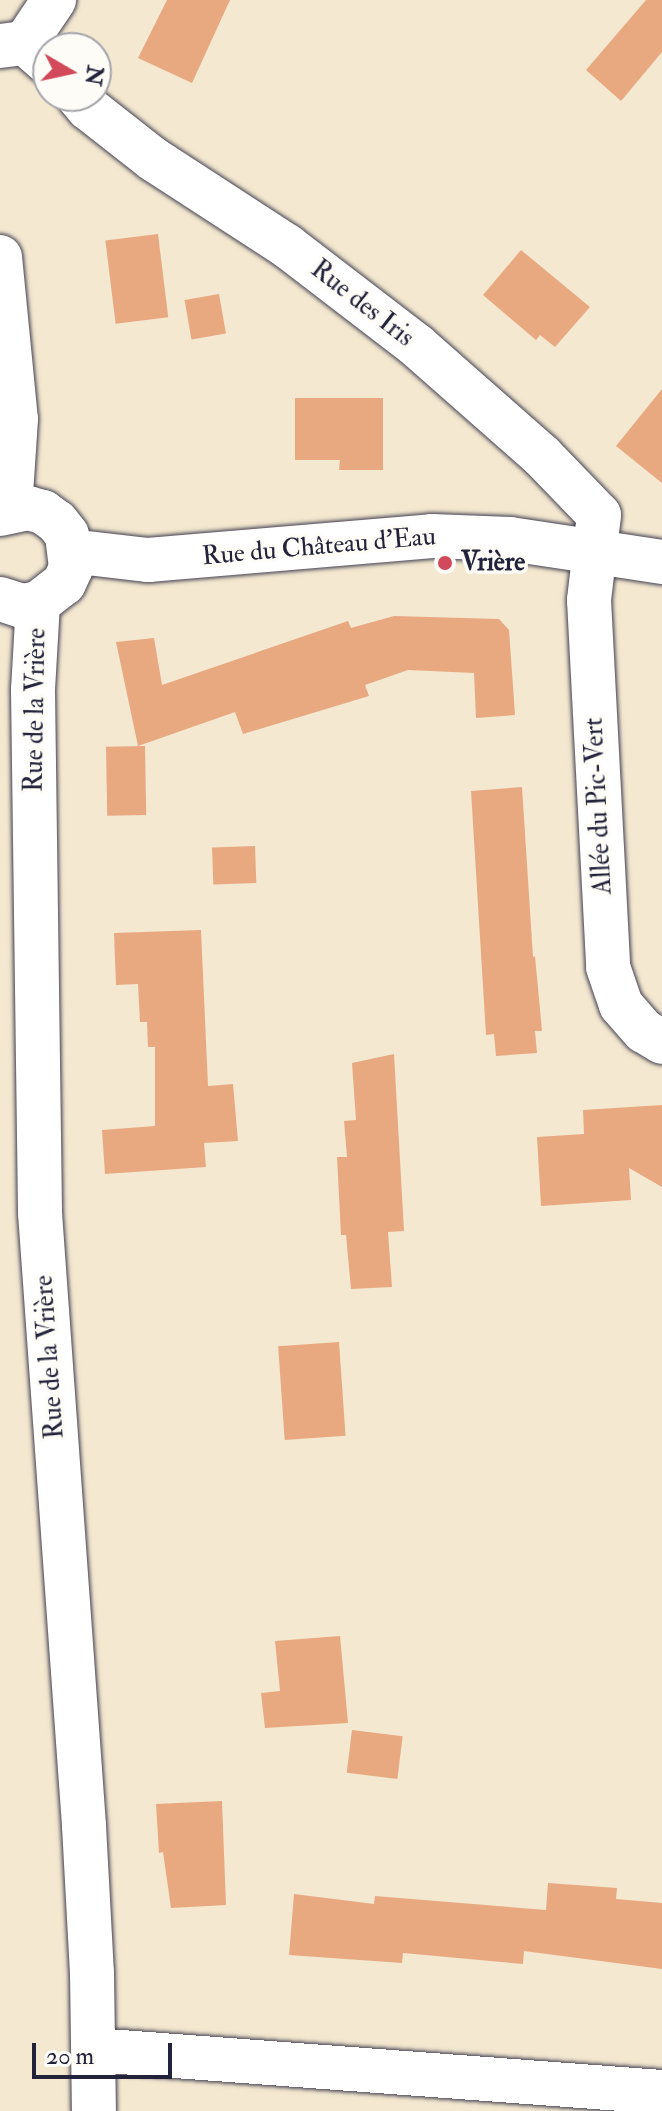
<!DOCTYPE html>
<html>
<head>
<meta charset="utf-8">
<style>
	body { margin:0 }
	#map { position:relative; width:662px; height:2111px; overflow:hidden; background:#f4e8d0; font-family:"IM FELL Double Pica",serif }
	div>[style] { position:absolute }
	.building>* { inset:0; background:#e8a981; transform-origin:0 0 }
	.roads { filter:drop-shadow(0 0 2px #424051) drop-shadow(0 0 2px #424051) }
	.street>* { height:44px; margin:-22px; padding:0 22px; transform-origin:22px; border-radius:22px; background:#fff }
	.secondary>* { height:44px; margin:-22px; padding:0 22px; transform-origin:22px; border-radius:22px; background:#fff }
	.dots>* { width:22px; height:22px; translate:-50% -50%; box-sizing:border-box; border:4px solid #fdfcf7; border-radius:50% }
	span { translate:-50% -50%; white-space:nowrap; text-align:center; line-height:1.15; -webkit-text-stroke:7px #fdfcf7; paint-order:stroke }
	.street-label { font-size:26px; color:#22223b }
	.poi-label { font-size:26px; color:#22223b; font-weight:700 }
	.left { translate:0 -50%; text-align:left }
	.north { position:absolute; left:32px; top:32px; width:80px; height:80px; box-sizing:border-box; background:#fdfcf7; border:2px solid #a5a5ac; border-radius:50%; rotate:99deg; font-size:22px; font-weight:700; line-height:32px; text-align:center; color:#22223b }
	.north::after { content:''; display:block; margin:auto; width:28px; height:36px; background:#d1495b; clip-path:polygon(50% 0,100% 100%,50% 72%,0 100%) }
	.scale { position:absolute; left:32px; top:2043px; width:140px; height:36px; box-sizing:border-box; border:4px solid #22223b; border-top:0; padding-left:10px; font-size:24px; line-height:28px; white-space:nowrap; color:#22223b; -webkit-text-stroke:6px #fdfcf7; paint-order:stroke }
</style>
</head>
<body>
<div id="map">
	<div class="building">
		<i style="clip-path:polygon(167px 0,230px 0,192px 83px,138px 58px)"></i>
		<i style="clip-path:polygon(646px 0,662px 0,662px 52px,621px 101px,586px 70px)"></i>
		<i style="left:158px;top:234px;width:84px;height:53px;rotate:83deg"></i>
		<i style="clip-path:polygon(521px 250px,590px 307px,555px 347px,540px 335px,536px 340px,483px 295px)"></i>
		<i style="left:219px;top:294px;width:40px;height:35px;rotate:80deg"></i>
		<i style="clip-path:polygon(662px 389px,662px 483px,616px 446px)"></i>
		<i style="clip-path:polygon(295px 398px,383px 398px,383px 470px,339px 470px,340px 460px,295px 460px)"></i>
		<i style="clip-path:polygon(394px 616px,499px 619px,509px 630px,515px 715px,476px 718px,474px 673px,408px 670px,365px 685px,369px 696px,243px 734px,235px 712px,138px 746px,116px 642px,154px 638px,162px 685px,348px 621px,351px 628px)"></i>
		<i style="left:145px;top:746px;width:69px;height:39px;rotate:89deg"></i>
		<i style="clip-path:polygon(522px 787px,533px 957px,535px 956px,542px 1031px,535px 1031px,537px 1053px,496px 1056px,494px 1034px,486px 1035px,471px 791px)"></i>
		<i style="left:255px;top:846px;width:37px;height:43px;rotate:88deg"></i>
		<i style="clip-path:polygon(201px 930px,208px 1086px,233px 1084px,238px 1141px,204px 1143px,206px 1167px,105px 1174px,102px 1130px,155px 1126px,155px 1047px,148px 1047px,147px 1022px,140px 1022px,138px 984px,116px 985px,114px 933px)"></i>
		<i style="clip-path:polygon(394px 1054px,404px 1231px,388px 1232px,392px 1287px,351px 1289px,346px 1235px,341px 1235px,337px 1157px,347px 1157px,344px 1121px,356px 1120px,352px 1063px)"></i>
		<i style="clip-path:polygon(662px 1105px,662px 1187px,629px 1168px,631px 1200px,541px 1206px,537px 1137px,584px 1134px,583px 1110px)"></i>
		<i style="left:339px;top:1342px;width:94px;height:61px;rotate:86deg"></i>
		<i style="clip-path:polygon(340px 1636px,348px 1723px,265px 1728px,261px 1693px,280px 1691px,275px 1641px)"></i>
		<i style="left:352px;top:1730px;width:51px;height:43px;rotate:7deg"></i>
		<i style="clip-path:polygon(222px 1801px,226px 1905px,171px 1908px,163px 1852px,159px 1853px,156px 1804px)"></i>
		<i style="clip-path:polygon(548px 1883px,617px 1888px,616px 1899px,662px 1903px,662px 1969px,524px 1951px,523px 1964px,403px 1953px,402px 1963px,289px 1955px,294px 1894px,374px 1904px,375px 1896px,546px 1910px)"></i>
	</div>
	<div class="roads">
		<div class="street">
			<i style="left:25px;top:43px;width:52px;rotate:-56deg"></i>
			<i style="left:0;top:46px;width:25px;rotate:-7deg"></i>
			<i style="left:25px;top:43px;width:30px;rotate:41deg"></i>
			<i style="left:78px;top:96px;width:16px;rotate:50deg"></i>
			<i style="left:88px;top:108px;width:83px;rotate:38.1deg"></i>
			<i style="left:153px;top:159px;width:160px;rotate:33deg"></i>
			<i style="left:287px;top:246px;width:163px;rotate:37.5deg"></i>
			<i style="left:416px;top:345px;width:168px;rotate:41.4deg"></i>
			<i style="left:542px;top:456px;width:82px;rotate:46deg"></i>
			<i style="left:599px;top:515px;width:86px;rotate:96.7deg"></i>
			<i style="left:589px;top:600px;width:367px;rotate:87deg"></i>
			<i style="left:608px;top:967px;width:40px;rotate:71.1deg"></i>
			<i style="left:621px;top:1005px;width:35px;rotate:49deg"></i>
			<i style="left:644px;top:1031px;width:21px;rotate:31deg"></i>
			<i style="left:0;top:257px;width:163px;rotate:84.4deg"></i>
			<i style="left:16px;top:419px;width:90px;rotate:93.8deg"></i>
			<i style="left:38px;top:603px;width:87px;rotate:93.3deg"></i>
			<i style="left:33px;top:690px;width:523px;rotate:89.23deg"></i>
			<i style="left:40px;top:1213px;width:615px;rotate:85.89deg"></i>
			<i style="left:84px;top:1826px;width:147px;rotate:86.9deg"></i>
			<i style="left:92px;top:1973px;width:138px;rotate:89.2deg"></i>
			<i style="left:94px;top:2050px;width:570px;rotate:4.23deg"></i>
		</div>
		<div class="secondary">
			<i style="left:0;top:514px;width:29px;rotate:-12deg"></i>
			<i style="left:28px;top:508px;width:16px;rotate:15deg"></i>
			<i style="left:43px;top:512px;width:17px;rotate:36deg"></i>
			<i style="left:57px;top:522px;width:16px;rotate:52deg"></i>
			<i style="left:67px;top:535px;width:33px;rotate:83deg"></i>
			<i style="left:71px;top:568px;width:17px;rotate:115deg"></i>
			<i style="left:64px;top:583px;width:33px;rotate:142deg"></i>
			<i style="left:38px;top:603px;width:16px;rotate:169deg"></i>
			<i style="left:22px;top:606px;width:23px;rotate:-162deg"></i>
			<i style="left:70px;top:551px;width:79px;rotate:6.6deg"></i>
			<i style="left:148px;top:560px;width:285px;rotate:-4.8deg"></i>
			<i style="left:432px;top:536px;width:78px;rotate:2.2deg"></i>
			<i style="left:510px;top:539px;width:154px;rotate:8.6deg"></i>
		</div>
	</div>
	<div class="dots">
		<i style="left:445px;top:563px;background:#d1495b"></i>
	</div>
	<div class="street-label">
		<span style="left:362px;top:304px;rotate:38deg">Rue des Iris</span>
		<span style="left:319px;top:547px;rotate:-5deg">Rue du Château d'Eau</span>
		<span style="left:36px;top:710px;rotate:-89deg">Rue de la Vrière</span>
		<span style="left:599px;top:806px;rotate:-93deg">Allée du Pic-Vert</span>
		<span style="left:50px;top:1357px;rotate:-94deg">Rue de la Vrière</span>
	</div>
	<div class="poi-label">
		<span class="left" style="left:461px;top:563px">Vrière</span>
	</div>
	<div class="north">N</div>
	<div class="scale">20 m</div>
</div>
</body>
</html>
